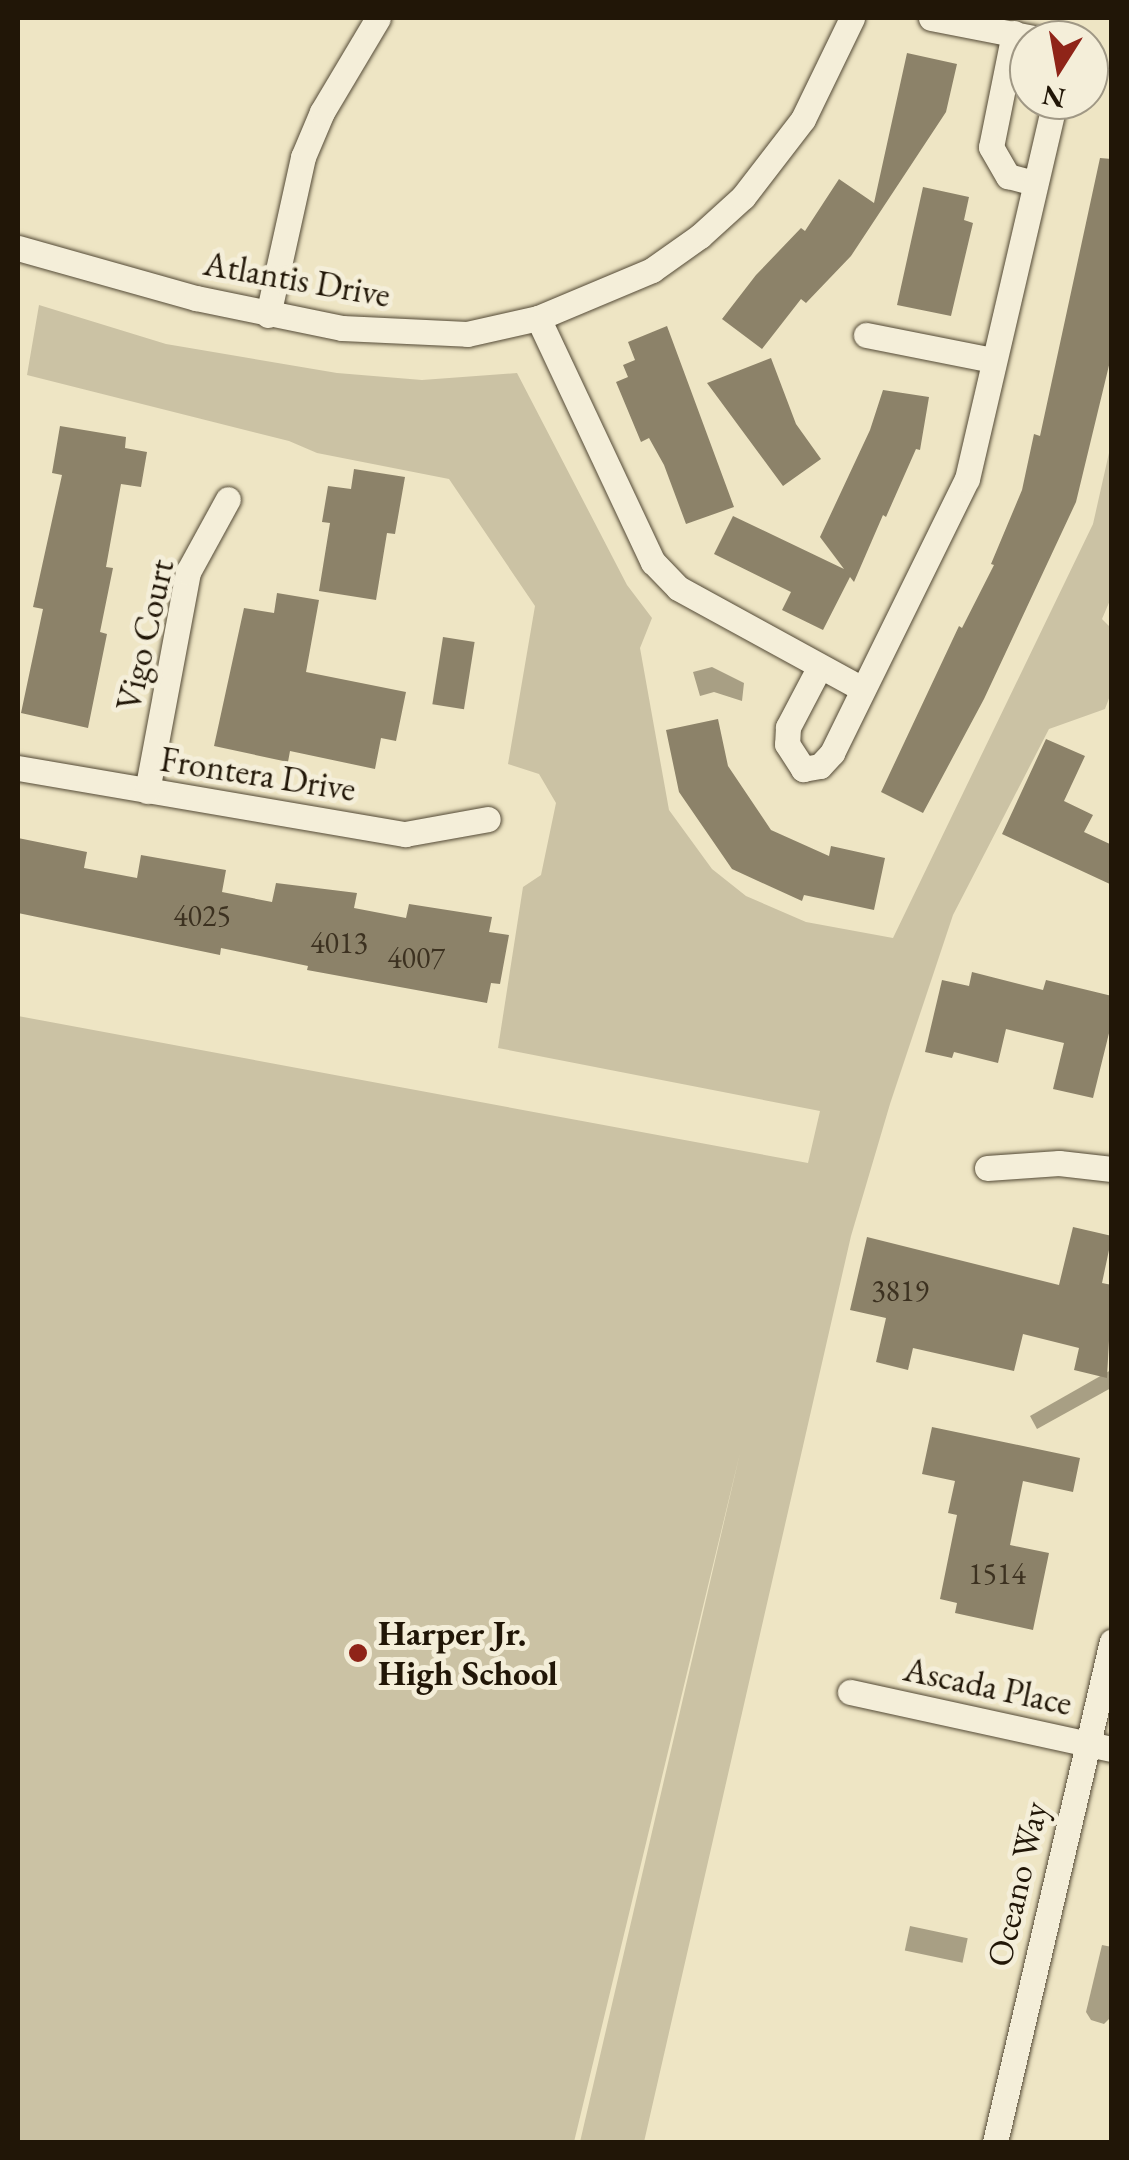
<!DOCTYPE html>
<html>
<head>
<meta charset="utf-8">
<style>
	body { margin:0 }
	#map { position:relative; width:1129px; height:2160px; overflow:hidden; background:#eee5c4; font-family:"EB Garamond",serif }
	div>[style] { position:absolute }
	.green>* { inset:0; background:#cbc2a4 }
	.water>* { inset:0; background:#a89f84; transform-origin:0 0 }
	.building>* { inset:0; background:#8c8269; transform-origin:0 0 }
	.roads { filter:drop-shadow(0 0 2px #544a36) drop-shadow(0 0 2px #544a36) }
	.minor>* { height:25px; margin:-12.5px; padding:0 12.5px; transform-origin:12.5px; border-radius:12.5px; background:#f4eed9 }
	.dots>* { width:28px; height:28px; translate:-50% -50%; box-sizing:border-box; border:5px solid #f4eed9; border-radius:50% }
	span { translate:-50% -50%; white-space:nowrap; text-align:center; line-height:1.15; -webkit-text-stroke:10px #f4eed9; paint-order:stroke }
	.number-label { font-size:30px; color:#3c3120 }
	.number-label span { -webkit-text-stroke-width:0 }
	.street-label { font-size:35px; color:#211607 }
	.poi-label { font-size:35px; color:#211607; font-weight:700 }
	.left { translate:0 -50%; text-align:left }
	.frame { position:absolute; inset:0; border:20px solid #211607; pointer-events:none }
	.north { position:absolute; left:1009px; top:20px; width:100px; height:100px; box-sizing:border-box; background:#f4eed9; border:2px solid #a09885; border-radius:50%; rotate:191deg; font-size:28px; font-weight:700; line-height:40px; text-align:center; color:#211607 }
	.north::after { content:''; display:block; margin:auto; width:35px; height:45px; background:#8f2418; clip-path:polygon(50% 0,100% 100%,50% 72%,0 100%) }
</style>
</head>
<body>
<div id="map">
	<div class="green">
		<i style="clip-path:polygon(39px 305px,166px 344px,337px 373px,422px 380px,517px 373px,627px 585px,652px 618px,640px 648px,669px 810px,712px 869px,746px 896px,806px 922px,893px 938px,1093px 524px,1111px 444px,1111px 598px,1102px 619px,1111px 628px,1111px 693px,1105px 709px,1049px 729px,953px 915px,890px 1104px,851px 1236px,644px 2142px,580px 2142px,740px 1453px,574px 2142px,18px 2142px,18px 1016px,808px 1163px,820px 1111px,498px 1048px,523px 887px,541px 875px,556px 803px,539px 774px,508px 764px,535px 606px,449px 479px,317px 453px,289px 441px,27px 375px)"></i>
	</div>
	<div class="water">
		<i style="clip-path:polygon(712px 667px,744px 683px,742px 701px,714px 692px,700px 696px,693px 672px)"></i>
		<i style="clip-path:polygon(1111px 1370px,1111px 1388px,1037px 1429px,1030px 1416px)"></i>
		<i style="left:910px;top:1926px;width:59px;height:25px;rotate:12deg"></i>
		<i style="clip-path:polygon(1102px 1945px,1112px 1947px,1111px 2017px,1104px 2024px,1091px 2020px,1086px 2012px)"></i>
	</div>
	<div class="building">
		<i style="clip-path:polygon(907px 53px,957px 64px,946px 112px,851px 256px,806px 303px,801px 299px,762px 349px,722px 319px,756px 275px,801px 228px,805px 231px,839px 179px,874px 203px)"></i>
		<i style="clip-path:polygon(1100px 158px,1112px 159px,1112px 353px,1076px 502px,984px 699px,923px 813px,881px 792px,959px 626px,962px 628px,994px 565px,991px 564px,1022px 490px,1034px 434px,1040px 436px)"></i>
		<i style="clip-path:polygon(923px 187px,969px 197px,964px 220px,973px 223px,951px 316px,897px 305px)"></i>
		<i style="clip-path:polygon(667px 326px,734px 507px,686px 524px,664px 465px,649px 438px,641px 442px,616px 382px,628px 377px,623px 365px,635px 360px,628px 342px)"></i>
		<i style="clip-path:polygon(771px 358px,796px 424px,821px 459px,783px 486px,707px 383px)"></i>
		<i style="clip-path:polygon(883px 390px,929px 397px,920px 450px,916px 449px,886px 517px,883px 515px,854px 582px,850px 577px,823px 630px,782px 610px,791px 592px,714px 554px,733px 516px,844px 569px,820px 537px,870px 430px)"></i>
		<i style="clip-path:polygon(60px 426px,126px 437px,125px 448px,147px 452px,141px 487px,121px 484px,106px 567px,113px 568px,100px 632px,107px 634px,88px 728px,21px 713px,43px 609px,33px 607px,62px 475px,52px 473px)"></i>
		<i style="clip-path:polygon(354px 469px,405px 477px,395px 534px,387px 533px,376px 600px,319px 591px,330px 523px,322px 522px,328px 486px,351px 489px)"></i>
		<i style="clip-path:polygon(277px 593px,319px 600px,306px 672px,406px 692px,396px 741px,381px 738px,375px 769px,290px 751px,288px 762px,214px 746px,244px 608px,274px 613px)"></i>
		<i style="left:443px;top:637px;width:32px;height:68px;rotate:9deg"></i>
		<i style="clip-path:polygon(718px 719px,728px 766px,771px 830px,829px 856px,831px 846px,885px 858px,874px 910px,804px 895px,802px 901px,732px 869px,679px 792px,666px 730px)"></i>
		<i style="clip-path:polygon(1046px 739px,1085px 756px,1064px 801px,1093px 815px,1084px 832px,1112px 845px,1112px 885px,1002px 834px)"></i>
		<i style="clip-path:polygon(18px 838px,87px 852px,84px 868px,137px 878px,141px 855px,226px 870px,222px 892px,272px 902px,276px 883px,357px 893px,354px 908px,406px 918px,409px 904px,492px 917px,489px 932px,509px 935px,500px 984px,491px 983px,487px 1003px,307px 970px,308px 966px,221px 948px,220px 955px,18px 913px)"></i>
		<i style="clip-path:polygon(972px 972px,1043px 990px,1046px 980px,1112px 996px,1112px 1021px,1093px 1098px,1053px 1089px,1064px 1043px,1006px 1029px,998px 1063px,954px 1052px,952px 1058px,925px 1052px,942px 980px,969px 986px)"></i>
		<i style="clip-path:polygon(1073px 1227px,1112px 1236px,1102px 1283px,1112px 1285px,1107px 1378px,1074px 1370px,1079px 1348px,1023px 1334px,1014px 1371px,913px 1348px,908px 1370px,876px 1362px,886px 1318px,850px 1310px,867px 1237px,1059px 1285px)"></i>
		<i style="clip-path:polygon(932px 1427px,1080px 1458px,1073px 1492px,1023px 1481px,1010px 1545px,1049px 1553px,1033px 1630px,955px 1613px,957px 1603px,940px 1599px,957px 1515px,948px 1513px,955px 1481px,922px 1474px)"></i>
	</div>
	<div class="roads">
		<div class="minor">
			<i style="left:931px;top:18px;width:115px;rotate:11deg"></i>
			<i style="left:1014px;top:33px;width:116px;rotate:101.4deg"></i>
			<i style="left:991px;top:147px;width:34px;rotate:60deg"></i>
			<i style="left:1008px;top:176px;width:28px;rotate:15deg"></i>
			<i style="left:18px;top:248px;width:185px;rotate:15.7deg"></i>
			<i style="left:196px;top:298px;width:149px;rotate:11.6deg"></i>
			<i style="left:342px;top:328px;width:125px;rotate:2.7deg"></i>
			<i style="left:467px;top:334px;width:73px;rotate:-12.7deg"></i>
			<i style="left:538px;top:318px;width:124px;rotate:-22.8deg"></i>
			<i style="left:652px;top:270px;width:59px;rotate:-35.3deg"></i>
			<i style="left:700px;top:236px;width:58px;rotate:-42.2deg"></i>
			<i style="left:743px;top:197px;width:98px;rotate:-52.4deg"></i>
			<i style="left:803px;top:119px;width:112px;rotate:-64.1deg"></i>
			<i style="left:268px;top:315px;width:162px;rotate:-77.5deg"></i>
			<i style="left:303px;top:157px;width:49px;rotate:-67.1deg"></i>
			<i style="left:322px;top:112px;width:109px;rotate:-59.2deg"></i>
			<i style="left:538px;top:318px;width:270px;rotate:64.8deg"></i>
			<i style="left:653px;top:562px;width:36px;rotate:46deg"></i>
			<i style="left:678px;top:588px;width:209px;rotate:28.7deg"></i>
			<i style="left:866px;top:335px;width:128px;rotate:11.2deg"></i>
			<i style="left:819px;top:668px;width:67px;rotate:117.7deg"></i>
			<i style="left:788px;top:727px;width:17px;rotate:93deg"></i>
			<i style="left:787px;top:744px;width:30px;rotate:57deg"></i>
			<i style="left:803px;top:769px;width:17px;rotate:-10deg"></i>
			<i style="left:820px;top:766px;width:18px;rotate:-47deg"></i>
			<i style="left:832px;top:753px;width:305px;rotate:-63.8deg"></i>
			<i style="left:967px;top:479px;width:389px;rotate:-76.9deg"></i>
			<i style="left:18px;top:768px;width:393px;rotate:9.7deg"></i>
			<i style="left:405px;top:834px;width:84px;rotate:-10.2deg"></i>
			<i style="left:147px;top:791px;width:223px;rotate:-79.4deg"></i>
			<i style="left:188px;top:572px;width:83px;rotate:-61.3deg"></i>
			<i style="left:987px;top:1168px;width:72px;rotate:-4deg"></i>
			<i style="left:1059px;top:1163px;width:53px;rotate:6.5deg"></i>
			<i style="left:850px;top:1692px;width:268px;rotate:12.3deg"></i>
			<i style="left:995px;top:2142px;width:514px;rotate:-76.86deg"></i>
		</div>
	</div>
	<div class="dots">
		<i style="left:358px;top:1653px;background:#8f2418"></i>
	</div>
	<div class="number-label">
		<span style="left:202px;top:916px">4025</span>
		<span style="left:339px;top:943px">4013</span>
		<span style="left:416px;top:958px">4007</span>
		<span style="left:900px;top:1291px">3819</span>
		<span style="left:997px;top:1574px">1514</span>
	</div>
	<div class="street-label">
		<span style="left:297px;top:279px;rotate:10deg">Atlantis Drive</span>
		<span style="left:145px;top:635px;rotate:-77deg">Vigo Court</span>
		<span style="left:258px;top:774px;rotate:9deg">Frontera Drive</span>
		<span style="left:988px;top:1686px;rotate:12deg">Ascada Place</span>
		<span style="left:1017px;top:1884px;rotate:-77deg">Oceano Way</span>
	</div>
	<div class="poi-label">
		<span class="left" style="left:378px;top:1653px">Harper Jr.<br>High School</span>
	</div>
	<div class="frame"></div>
	<div class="north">N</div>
</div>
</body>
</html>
